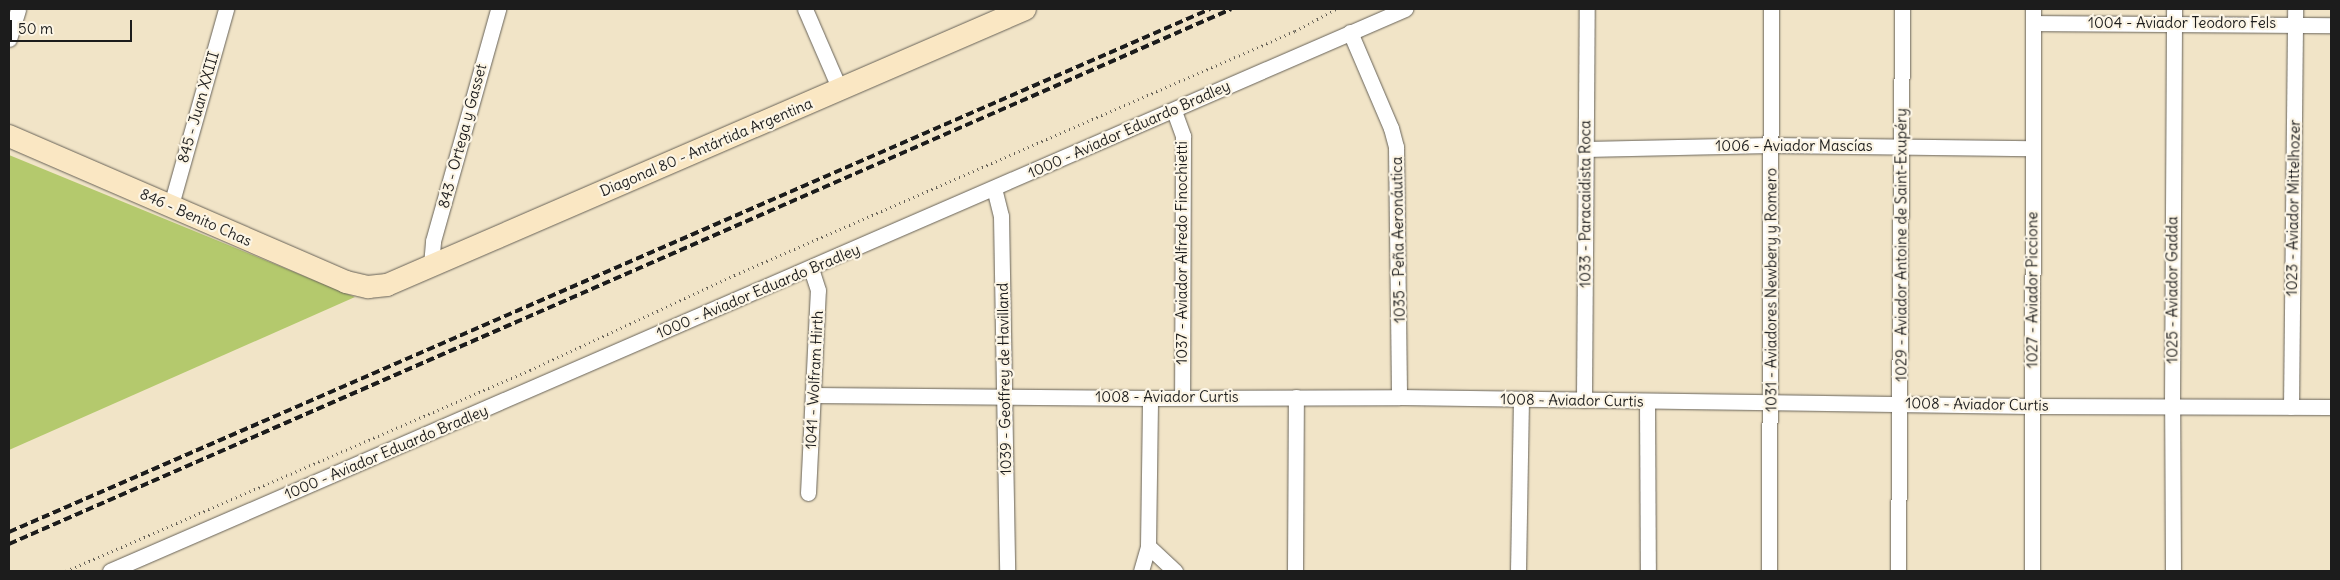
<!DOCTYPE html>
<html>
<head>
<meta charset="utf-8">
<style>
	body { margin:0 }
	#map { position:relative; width:2340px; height:580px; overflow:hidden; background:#f1e4c7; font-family:Delius,sans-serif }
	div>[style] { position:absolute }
	.green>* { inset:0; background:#b4c96d }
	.path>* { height:3px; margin-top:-1.5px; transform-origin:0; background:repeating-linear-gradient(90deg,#676258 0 1px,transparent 0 5px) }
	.roads { filter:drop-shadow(0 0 1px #676258) drop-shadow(0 0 1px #676258) }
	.minor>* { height:15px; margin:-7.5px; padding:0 7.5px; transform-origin:7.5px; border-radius:7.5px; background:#fff }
	.secondary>* { height:22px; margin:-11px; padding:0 11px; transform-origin:11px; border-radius:11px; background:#fae7c3 }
	.rail>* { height:4px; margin-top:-2px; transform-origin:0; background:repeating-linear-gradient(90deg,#1c1c1c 0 8px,transparent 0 12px) }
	span { translate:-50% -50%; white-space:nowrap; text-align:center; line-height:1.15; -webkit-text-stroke:4.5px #fcf5e5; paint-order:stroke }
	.street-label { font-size:15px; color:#1c1c1c }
	.frame { position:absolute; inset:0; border:10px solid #1c1c1c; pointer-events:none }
	.scale { position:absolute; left:10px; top:20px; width:122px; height:22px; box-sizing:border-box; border:2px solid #1c1c1c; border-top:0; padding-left:6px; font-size:15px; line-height:18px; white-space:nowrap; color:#1c1c1c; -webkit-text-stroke:4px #fcf5e5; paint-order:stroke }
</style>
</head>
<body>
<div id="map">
	<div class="green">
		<i style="clip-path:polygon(9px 155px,355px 297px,9px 450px)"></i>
	</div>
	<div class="path">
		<i style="left:66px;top:571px;width:506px;rotate:-23.42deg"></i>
		<i style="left:530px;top:370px;width:230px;rotate:-24.9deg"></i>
		<i style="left:739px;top:273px;width:606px;rotate:-23.52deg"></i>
		<i style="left:1295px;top:31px;width:47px;rotate:-28.2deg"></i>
	</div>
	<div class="roads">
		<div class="minor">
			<i style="left:805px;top:9px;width:88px;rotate:66.6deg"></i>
			<i style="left:2033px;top:23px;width:298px;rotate:0.4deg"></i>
			<i style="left:1350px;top:32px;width:104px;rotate:66.9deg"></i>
			<i style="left:1391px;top:128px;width:20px;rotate:75deg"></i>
			<i style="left:1396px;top:147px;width:250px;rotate:89.3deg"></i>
			<i style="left:9px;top:39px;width:31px;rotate:-73deg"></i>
			<i style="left:1174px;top:111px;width:27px;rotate:70deg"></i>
			<i style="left:1183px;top:136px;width:261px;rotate:90.2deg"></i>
			<i style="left:1585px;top:149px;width:186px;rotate:-1.2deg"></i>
			<i style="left:1771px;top:145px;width:262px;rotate:0.7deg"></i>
			<i style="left:994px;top:188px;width:29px;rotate:76deg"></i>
			<i style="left:1001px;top:216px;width:354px;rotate:89deg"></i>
			<i style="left:171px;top:205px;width:204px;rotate:-74.3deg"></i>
			<i style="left:431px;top:265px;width:24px;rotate:-85deg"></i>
			<i style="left:433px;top:241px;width:241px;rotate:-74.3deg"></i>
			<i style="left:813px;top:395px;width:337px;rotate:0.5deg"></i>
			<i style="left:1150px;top:398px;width:249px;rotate:-0.2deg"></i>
			<i style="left:1399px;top:397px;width:632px;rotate:0.82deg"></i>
			<i style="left:2031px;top:406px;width:300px;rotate:0.2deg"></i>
			<i style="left:1584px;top:400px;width:391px;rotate:-89.6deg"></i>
			<i style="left:1647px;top:401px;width:170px;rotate:89.7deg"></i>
			<i style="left:2291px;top:407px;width:398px;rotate:-89.4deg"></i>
			<i style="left:808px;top:493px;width:203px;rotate:-87.2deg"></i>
			<i style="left:818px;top:290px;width:22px;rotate:-108deg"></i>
			<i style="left:1148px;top:546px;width:37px;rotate:43deg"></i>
			<i style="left:110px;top:571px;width:1412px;rotate:-23.46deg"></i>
			<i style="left:1141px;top:571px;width:26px;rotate:-74deg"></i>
			<i style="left:1148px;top:546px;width:148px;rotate:-89.2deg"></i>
			<i style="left:1295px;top:571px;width:174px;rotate:-89.7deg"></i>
			<i style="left:1518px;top:571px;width:172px;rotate:-89deg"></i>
			<i style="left:1769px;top:571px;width:562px;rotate:-89.8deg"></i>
			<i style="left:1898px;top:571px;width:562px;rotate:-89.59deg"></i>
			<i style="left:2032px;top:571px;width:562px;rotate:-89.9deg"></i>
			<i style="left:2173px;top:571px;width:166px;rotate:-90.3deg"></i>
			<i style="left:2172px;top:405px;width:396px;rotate:-89.7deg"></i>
		</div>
		<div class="secondary">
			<i style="left:9px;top:136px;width:367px;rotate:23.4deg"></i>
			<i style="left:346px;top:282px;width:23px;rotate:13deg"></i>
			<i style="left:368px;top:287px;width:19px;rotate:-6deg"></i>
			<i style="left:387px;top:285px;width:695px;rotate:-23.39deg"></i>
		</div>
	</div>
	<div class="rail">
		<i style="left:9px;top:532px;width:1310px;rotate:-23.53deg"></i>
		<i style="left:9px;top:544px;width:1334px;rotate:-23.64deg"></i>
	</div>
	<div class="street-label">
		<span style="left:2182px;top:23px">1004 - Aviador Teodoro Fels</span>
		<span style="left:198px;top:107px;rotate:-74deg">845 - Juan XXIII</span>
		<span style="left:1129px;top:129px;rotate:-24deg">1000 - Aviador Eduardo Bradley</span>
		<span style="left:462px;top:136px;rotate:-75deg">843 - Ortega y Gasset</span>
		<span style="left:1794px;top:146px">1006 - Aviador Mascías</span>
		<span style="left:706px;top:147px;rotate:-23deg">Diagonal 80 - Antártida Argentina</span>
		<span style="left:1585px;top:204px;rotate:-90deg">1033 - Paracaidista Roca</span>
		<span style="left:2293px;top:208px;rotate:-89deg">1023 - Aviador Mittelhozer</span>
		<span style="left:196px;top:217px;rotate:24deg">846 - Benito Chas</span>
		<span style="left:1398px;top:240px;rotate:-91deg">1035 - Peña Aeronáutica</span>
		<span style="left:1901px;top:245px;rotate:-90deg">1029 - Aviador Antoine de Saint-Exupéry</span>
		<span style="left:1182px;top:253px;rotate:-90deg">1037 - Aviador Alfredo Finochietti</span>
		<span style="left:1771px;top:290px;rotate:-90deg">1031 - Aviadores Newbery y Romero</span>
		<span style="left:2032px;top:290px;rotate:-90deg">1027 - Aviador Piccione</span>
		<span style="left:2172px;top:290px;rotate:-90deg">1025 - Aviador Gadda</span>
		<span style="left:758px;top:291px;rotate:-23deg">1000 - Aviador Eduardo Bradley</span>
		<span style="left:1004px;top:379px;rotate:-91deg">1039 - Geoffrey de Havilland</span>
		<span style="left:814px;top:380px;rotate:-87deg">1041 - Wolfram Hirth</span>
		<span style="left:1167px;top:397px">1008 - Aviador Curtis</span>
		<span style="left:1572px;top:400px;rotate:1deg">1008 - Aviador Curtis</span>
		<span style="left:1977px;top:404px;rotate:1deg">1008 - Aviador Curtis</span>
		<span style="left:386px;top:452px;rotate:-23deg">1000 - Aviador Eduardo Bradley</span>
	</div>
	<div class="frame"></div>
	<div class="scale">50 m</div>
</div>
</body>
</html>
